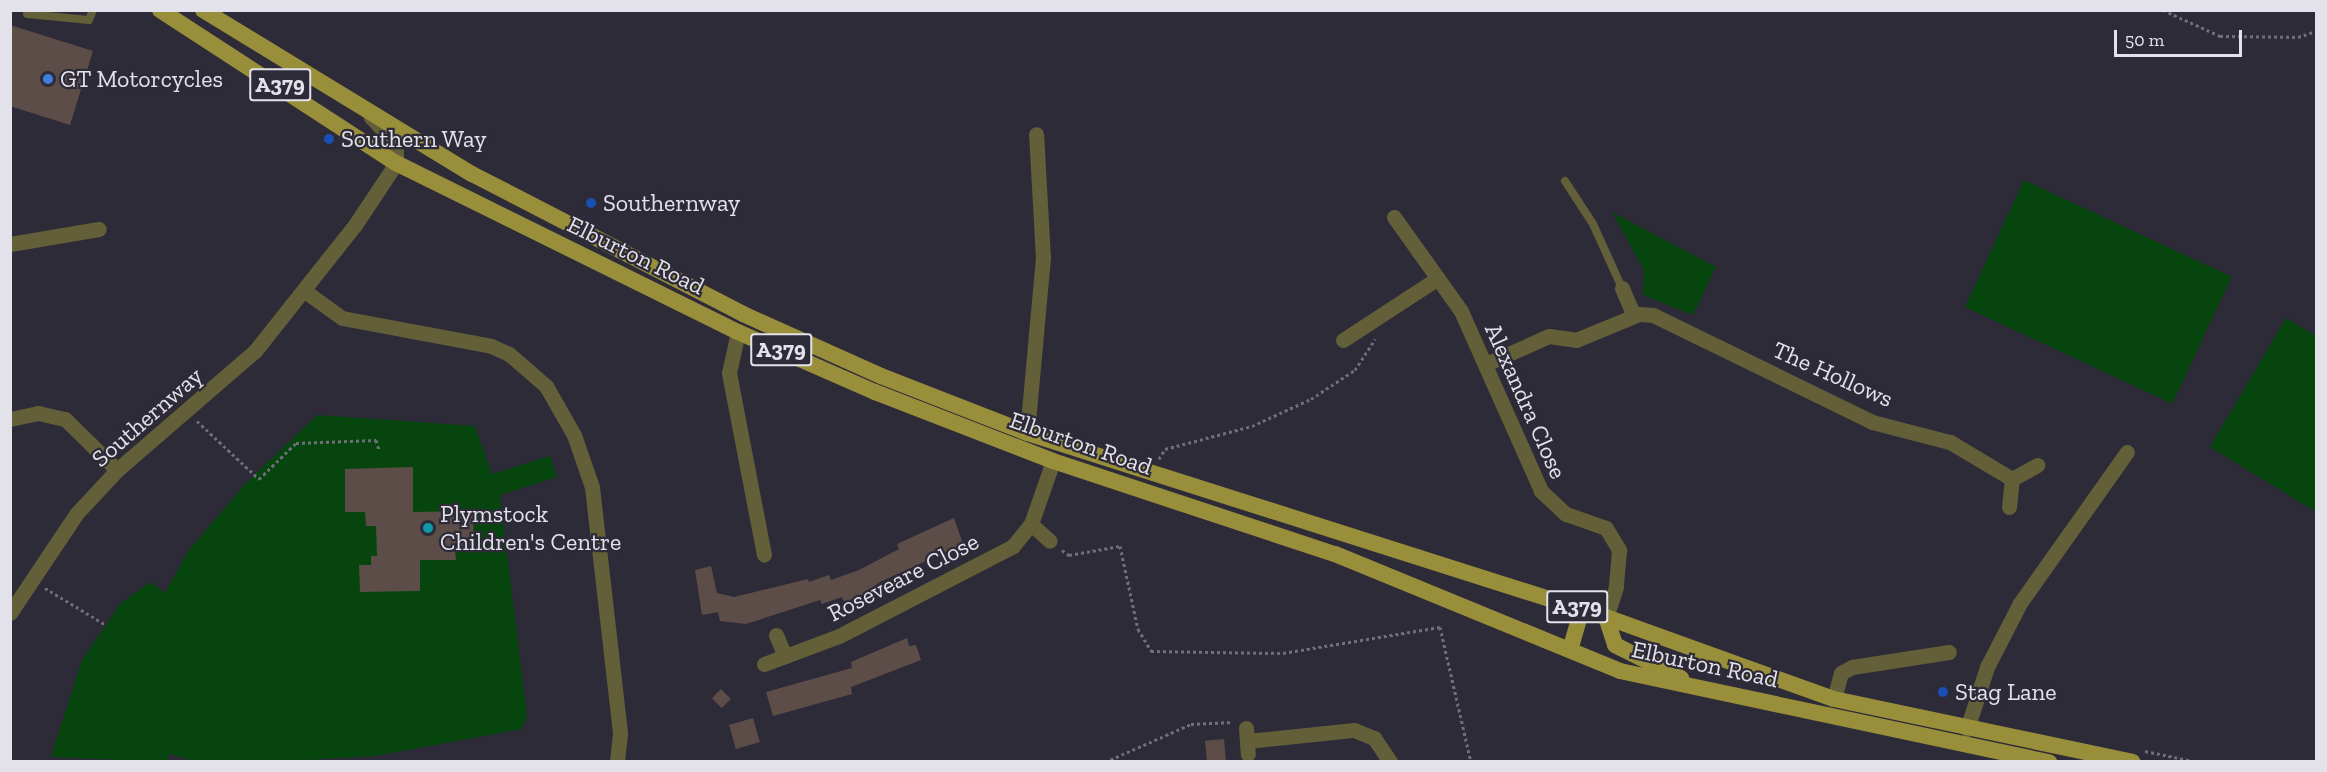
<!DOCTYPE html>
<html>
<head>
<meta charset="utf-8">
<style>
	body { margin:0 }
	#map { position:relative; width:2327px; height:772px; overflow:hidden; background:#2e2b38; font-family:"Zilla Slab",serif }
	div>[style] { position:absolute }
	.green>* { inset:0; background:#07450f; transform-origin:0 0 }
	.building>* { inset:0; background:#5d4d49; transform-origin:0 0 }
	.path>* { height:3px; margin-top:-1.5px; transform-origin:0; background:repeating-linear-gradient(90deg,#716e7a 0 3px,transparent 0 6px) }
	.service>* { height:8px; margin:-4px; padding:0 4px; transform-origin:4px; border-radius:4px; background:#635f39 }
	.minor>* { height:15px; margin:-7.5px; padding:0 7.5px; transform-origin:7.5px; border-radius:7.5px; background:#635f39 }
	.primary>* { height:16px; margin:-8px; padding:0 8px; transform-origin:8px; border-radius:8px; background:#998f3b }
	.dots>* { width:16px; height:16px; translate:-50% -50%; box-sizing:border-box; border:3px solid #2e2b38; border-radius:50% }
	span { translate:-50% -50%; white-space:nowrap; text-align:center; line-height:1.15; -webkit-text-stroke:4.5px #2e2b38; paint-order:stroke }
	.shield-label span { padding:2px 4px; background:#2e2b38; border:2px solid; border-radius:4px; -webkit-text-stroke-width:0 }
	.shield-label { font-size:22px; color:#e3e1e9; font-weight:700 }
	.poi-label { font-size:24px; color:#e3e1e9 }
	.left { translate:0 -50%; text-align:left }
	.street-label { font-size:24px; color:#e3e1e9 }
	.frame { position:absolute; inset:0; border:12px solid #e3e1e9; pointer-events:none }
	.scale { position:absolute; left:2114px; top:30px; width:128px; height:27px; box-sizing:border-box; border:3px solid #e3e1e9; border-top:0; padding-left:8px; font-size:18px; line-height:21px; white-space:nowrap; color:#e3e1e9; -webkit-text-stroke:4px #2e2b38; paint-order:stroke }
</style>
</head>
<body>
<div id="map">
	<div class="green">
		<i style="left:2024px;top:180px;width:229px;height:140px;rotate:25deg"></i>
		<i style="clip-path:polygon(1612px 212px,1716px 267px,1693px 315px,1643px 295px,1644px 270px)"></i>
		<i style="clip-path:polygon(2286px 318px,2316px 336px,2316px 512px,2210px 447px)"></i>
		<i style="clip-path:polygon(317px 415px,475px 426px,492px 474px,550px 456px,557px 477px,500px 495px,527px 716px,522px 729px,375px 756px,291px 761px,195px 761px,169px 754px,168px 762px,51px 757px,82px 660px,120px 604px,150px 582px,165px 593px,189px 550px,246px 483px)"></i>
	</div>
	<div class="building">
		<i style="clip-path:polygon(10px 25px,93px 51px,70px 125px,10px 106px)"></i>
		<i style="clip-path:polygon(413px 467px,413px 512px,473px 511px,474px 550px,455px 550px,456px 560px,420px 560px,420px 591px,360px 592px,359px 565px,371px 565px,371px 556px,377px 556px,376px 526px,366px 526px,365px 512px,345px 512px,345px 469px)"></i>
		<i style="clip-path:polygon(954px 518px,963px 544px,880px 582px,860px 596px,844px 602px,842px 597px,822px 604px,820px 600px,746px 624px,720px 621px,718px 612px,702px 615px,695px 570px,711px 566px,717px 593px,734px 597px,808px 579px,809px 582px,829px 575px,831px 580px,859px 570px,899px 549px,897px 544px)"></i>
		<i style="clip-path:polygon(907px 638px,909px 646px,916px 645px,921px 660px,851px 687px,852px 694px,773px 716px,766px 692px,852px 668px,851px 662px)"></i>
		<i style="left:721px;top:689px;width:14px;height:13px;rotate:45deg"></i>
		<i style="left:753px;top:718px;width:25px;height:25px;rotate:74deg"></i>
		<i style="left:1224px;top:739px;width:23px;height:19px;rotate:85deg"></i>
	</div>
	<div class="path">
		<i style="left:2163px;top:10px;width:63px;rotate:24.5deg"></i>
		<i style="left:2220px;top:36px;width:78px;rotate:0.7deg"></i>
		<i style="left:2298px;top:37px;width:19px;rotate:-18deg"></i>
		<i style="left:197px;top:421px;width:85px;rotate:43.1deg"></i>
		<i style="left:259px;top:479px;width:52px;rotate:-44.2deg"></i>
		<i style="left:296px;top:443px;width:80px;rotate:-2.1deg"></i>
		<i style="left:376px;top:440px;width:10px;rotate:73deg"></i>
		<i style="left:1159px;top:459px;width:12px;rotate:-59deg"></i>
		<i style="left:1165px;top:449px;width:90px;rotate:-14.8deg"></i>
		<i style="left:1252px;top:426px;width:65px;rotate:-24.6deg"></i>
		<i style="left:1311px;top:399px;width:53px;rotate:-33.4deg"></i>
		<i style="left:1355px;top:370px;width:37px;rotate:-57deg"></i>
		<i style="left:1062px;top:550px;width:9px;rotate:36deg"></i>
		<i style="left:1069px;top:555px;width:52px;rotate:-10deg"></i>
		<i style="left:1120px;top:546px;width:85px;rotate:77.8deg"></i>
		<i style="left:1138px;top:629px;width:26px;rotate:59deg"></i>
		<i style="left:1151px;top:651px;width:132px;rotate:0.9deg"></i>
		<i style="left:1283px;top:653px;width:159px;rotate:-9.4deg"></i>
		<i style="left:1440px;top:627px;width:139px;rotate:77.1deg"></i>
		<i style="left:45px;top:588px;width:71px;rotate:31.2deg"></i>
		<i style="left:2145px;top:751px;width:54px;rotate:11.7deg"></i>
		<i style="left:1105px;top:762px;width:94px;rotate:-23.8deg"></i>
		<i style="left:1191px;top:724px;width:42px;rotate:-2.7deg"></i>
	</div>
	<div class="service">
		<i style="left:27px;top:14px;width:62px;rotate:5.5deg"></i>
		<i style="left:89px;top:20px;width:11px;rotate:-68deg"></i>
		<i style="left:1565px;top:181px;width:51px;rotate:56.9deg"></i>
		<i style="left:1593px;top:224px;width:70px;rotate:65.6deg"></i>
	</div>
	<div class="minor">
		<i style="left:1394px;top:217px;width:115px;rotate:54.5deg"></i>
		<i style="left:1461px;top:311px;width:197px;rotate:66deg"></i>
		<i style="left:1541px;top:491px;width:34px;rotate:43deg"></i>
		<i style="left:1566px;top:514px;width:42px;rotate:19.3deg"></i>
		<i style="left:1606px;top:528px;width:26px;rotate:59deg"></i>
		<i style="left:1619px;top:550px;width:37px;rotate:95deg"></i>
		<i style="left:1616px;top:587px;width:32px;rotate:108deg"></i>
		<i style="left:10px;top:244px;width:90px;rotate:-9.6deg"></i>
		<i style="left:1622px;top:288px;width:30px;rotate:67deg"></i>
		<i style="left:306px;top:292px;width:44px;rotate:35.8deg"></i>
		<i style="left:342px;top:318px;width:152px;rotate:10.6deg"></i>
		<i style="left:491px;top:346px;width:20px;rotate:24deg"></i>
		<i style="left:509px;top:354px;width:49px;rotate:40.9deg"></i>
		<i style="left:546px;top:386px;width:56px;rotate:60.3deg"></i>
		<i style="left:574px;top:435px;width:55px;rotate:70.9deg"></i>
		<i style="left:592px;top:487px;width:248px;rotate:83.5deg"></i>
		<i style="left:620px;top:733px;width:29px;rotate:96deg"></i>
		<i style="left:738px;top:332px;width:42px;rotate:102.4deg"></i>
		<i style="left:729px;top:373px;width:185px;rotate:79.1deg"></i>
		<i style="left:1343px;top:340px;width:113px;rotate:-33.1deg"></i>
		<i style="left:1486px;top:364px;width:69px;rotate:-24deg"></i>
		<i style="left:1549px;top:336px;width:27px;rotate:8deg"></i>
		<i style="left:1576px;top:340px;width:68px;rotate:-22.4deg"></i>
		<i style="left:1639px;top:314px;width:14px;rotate:4deg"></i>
		<i style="left:1653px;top:315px;width:244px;rotate:26deg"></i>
		<i style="left:1872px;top:422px;width:81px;rotate:14.4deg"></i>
		<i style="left:1950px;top:442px;width:72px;rotate:30.8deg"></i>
		<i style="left:10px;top:419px;width:29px;rotate:-12deg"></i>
		<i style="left:38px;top:413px;width:28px;rotate:13deg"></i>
		<i style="left:65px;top:419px;width:73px;rotate:44.4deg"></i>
		<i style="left:1027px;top:433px;width:176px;rotate:-84.8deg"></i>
		<i style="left:1043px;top:258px;width:124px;rotate:-93.2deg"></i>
		<i style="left:2009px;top:507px;width:28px;rotate:-84deg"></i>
		<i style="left:2012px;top:479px;width:29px;rotate:-29deg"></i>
		<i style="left:1031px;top:524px;width:25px;rotate:42deg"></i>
		<i style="left:10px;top:613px;width:120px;rotate:-56.2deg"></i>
		<i style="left:77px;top:513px;width:59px;rotate:-47.1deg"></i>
		<i style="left:117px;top:470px;width:182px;rotate:-40.8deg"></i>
		<i style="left:255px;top:351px;width:161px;rotate:-51.6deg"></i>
		<i style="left:355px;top:225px;width:74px;rotate:-56.5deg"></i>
		<i style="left:396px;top:163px;width:19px;rotate:-90deg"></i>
		<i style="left:396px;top:144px;width:37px;rotate:-133deg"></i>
		<i style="left:776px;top:635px;width:23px;rotate:67deg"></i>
		<i style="left:764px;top:664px;width:80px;rotate:-20.5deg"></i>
		<i style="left:839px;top:636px;width:196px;rotate:-27.3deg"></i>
		<i style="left:1013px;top:546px;width:28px;rotate:-51deg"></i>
		<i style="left:1031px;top:524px;width:67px;rotate:-70.8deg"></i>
		<i style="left:1834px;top:699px;width:27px;rotate:-75deg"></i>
		<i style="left:1841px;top:673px;width:13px;rotate:-29deg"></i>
		<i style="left:1852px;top:667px;width:98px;rotate:-8.8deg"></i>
		<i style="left:1246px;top:728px;width:26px;rotate:86deg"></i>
		<i style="left:1967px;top:729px;width:65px;rotate:-72.1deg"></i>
		<i style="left:1987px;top:667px;width:72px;rotate:-62.7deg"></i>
		<i style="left:2020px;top:603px;width:185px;rotate:-54.7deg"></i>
		<i style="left:1247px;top:741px;width:108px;rotate:-5.9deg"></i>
		<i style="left:1354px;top:730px;width:22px;rotate:22deg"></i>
		<i style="left:1374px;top:738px;width:29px;rotate:56deg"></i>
	</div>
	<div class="primary">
		<i style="left:160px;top:10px;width:281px;rotate:33deg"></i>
		<i style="left:396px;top:163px;width:381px;rotate:26.3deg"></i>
		<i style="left:738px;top:332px;width:150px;rotate:23.7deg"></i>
		<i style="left:875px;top:392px;width:191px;rotate:21.2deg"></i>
		<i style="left:1053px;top:461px;width:297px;rotate:18.3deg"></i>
		<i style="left:1335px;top:554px;width:308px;rotate:22.3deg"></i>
		<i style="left:1620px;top:671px;width:439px;rotate:12deg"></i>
		<i style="left:203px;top:10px;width:315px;rotate:31.4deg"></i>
		<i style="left:472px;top:174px;width:305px;rotate:27.3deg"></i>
		<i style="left:743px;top:314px;width:151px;rotate:24.2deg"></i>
		<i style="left:881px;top:376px;width:157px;rotate:21.3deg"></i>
		<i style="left:1027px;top:433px;width:608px;rotate:17.63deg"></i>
		<i style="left:1606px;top:617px;width:242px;rotate:19.8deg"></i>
		<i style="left:1834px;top:699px;width:305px;rotate:11.9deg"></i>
		<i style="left:1562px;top:608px;width:20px;rotate:33deg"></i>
		<i style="left:1579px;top:619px;width:32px;rotate:106deg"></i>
		<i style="left:1606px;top:617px;width:29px;rotate:72deg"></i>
		<i style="left:1615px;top:645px;width:74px;rotate:26.6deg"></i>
	</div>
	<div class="dots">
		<i style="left:48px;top:79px;background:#3f7fe0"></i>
		<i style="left:329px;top:139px;background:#1a4fb4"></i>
		<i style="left:591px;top:203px;background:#1a4fb4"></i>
		<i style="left:428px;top:528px;background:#0f9aa8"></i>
		<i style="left:1943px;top:692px;background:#1a4fb4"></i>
	</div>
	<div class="shield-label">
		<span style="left:280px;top:85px">A379</span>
		<span style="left:781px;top:350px">A379</span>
		<span style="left:1577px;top:607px">A379</span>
	</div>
	<div class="poi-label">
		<span class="left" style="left:60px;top:79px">GT Motorcycles</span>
		<span class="left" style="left:341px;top:139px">Southern Way</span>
		<span class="left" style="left:603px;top:203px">Southernway</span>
		<span class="left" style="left:440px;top:528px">Plymstock<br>Children's Centre</span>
		<span class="left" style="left:1955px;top:692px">Stag Lane</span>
	</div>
	<div class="street-label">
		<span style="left:636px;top:255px;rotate:26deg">Elburton Road</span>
		<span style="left:1833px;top:374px;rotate:24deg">The Hollows</span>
		<span style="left:1526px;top:401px;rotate:66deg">Alexandra Close</span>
		<span style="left:147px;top:417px;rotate:-41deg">Southernway</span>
		<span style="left:1081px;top:443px;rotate:19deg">Elburton Road</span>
		<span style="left:903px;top:577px;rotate:-27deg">Roseveare Close</span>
		<span style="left:1705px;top:664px;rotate:12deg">Elburton Road</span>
	</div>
	<div class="frame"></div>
	<div class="scale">50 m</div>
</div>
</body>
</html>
